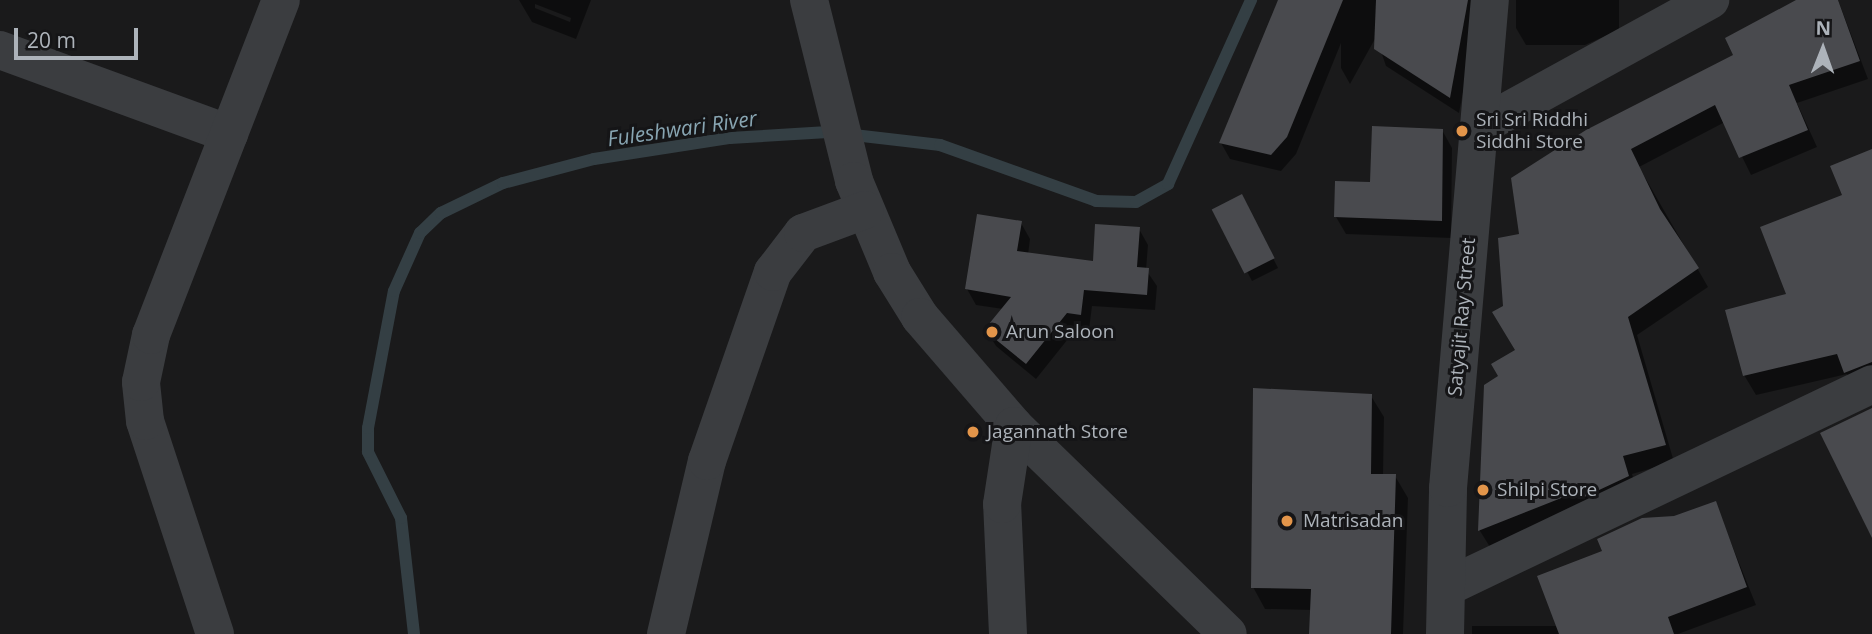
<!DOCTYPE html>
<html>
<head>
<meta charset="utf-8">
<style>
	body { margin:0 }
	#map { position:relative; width:1872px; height:634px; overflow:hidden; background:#1a1a1b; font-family:"Open Sans",sans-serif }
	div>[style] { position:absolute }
	.shadow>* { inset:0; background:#0007 }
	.stream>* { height:12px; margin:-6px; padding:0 6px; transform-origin:6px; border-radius:6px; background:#343f44 }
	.building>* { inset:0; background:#494a4e; transform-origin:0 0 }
	.minor>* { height:38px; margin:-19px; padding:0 19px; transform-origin:19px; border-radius:19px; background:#3b3d40 }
	.dots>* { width:19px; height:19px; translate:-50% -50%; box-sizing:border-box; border:4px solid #151517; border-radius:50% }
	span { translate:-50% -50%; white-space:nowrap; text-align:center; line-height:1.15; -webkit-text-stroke:6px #151517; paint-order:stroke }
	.poi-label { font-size:19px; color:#adb3ba }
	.left { translate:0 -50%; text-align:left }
	.street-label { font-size:19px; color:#adb3ba }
	.water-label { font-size:21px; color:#88a5b2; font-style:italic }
	.north { position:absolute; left:1788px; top:14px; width:70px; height:70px; -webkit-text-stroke:5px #151517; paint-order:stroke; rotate:1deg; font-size:19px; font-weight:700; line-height:28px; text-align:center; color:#adb3ba }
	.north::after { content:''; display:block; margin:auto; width:24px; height:32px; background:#adb3ba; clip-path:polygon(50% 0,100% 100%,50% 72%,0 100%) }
	.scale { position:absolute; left:14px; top:28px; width:124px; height:32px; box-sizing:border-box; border:4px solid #adb3ba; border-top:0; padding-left:9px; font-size:21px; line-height:24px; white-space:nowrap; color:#adb3ba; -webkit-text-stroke:5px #151517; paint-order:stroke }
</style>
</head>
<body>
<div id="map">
	<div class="shadow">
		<i style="clip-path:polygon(evenodd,519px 0,591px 0,576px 39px,532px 22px,519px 0,535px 4px,571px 18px,570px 22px,535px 8px,535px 4px)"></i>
		<i style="clip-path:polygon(1279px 0,1481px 0,1459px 113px,1386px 66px,1376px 37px,1350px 84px,1341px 68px,1341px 43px,1296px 154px,1281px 171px,1230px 159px,1221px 143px)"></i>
		<i style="clip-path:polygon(1516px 0,1619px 0,1619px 30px,1585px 45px,1526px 45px,1516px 28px)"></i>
		<i style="clip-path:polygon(1819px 0,1838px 0,1868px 79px,1797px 103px,1817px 147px,1751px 175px,1725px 122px,1639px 167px,1708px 287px,1637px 335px,1674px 462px,1632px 474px,1638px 493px,1490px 547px,1480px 531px,1486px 386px,1501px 377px,1517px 351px,1504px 306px,1521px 235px,1735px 56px)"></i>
		<i style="clip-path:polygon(1442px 130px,1452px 148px,1451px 238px,1346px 234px,1336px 217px)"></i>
		<i style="clip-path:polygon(1872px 151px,1872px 387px,1857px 392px,1847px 374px,1756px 395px,1744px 375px)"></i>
		<i style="clip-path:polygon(1246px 205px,1278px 268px,1252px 281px,1215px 210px)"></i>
		<i style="clip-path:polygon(1021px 223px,1030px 239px,1028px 255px,1095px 263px,1139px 229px,1148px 245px,1146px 270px,1157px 286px,1155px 310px,1092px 306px,1089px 330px,1076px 329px,1036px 379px,996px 346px,986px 330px,1003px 309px,976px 305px,967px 289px)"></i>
		<i style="clip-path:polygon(1371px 396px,1384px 417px,1383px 476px,1395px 476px,1408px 498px,1403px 634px,1311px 634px,1312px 610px,1265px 609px,1253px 587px)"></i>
		<i style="clip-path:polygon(1715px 503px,1756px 605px,1678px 634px,1472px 634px,1472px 626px,1558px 626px,1604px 552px)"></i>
	</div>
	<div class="stream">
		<i style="left:414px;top:634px;width:117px;rotate:-96.4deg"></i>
		<i style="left:401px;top:518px;width:74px;rotate:-116.6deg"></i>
		<i style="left:368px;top:452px;width:24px;rotate:-90deg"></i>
		<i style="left:368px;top:428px;width:139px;rotate:-79.3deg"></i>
		<i style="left:394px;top:291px;width:64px;rotate:-65.9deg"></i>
		<i style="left:420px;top:233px;width:29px;rotate:-44deg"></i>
		<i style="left:441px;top:213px;width:69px;rotate:-25.8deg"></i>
		<i style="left:503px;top:183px;width:94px;rotate:-14.8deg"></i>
		<i style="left:594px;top:159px;width:138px;rotate:-8.8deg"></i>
		<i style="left:730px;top:138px;width:98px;rotate:-3.5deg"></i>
		<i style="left:828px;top:132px;width:113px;rotate:6.6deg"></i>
		<i style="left:940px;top:145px;width:166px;rotate:19.7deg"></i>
		<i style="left:1096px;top:201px;width:40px;rotate:1.4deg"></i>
		<i style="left:1136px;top:202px;width:37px;rotate:-29deg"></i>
		<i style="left:1168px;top:184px;width:202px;rotate:-65.7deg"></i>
	</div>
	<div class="building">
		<i style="clip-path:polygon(1278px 0,1343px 0,1287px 137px,1271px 155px,1219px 143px)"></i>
		<i style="clip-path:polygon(1376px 0,1468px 0,1450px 98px,1374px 49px)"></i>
		<i style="clip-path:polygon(1796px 0,1838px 0,1860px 61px,1789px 85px,1808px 130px,1739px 158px,1715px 105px,1631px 149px,1660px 209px,1699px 268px,1628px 317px,1666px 445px,1623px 456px,1629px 476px,1582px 498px,1579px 491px,1478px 531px,1484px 385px,1498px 376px,1491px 364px,1515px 350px,1492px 312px,1503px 306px,1498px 238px,1519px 234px,1511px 178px,1586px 130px,1733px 55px,1725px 38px)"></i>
		<i style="clip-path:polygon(1372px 126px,1443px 129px,1442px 221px,1334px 217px,1335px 181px,1370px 182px)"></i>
		<i style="clip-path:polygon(1872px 149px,1872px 362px,1844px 373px,1837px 354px,1743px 376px,1725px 310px,1786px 294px,1760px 227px,1842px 195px,1830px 166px)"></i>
		<i style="left:1242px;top:194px;width:72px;height:34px;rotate:63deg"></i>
		<i style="clip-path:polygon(977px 214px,1022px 221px,1017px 251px,1093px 261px,1095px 224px,1140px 227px,1137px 267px,1149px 268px,1147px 295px,1084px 290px,1081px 315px,1067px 313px,1026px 364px,984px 330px,1011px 297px,965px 289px)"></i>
		<i style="clip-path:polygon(1253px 388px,1372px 394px,1371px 474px,1396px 474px,1391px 634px,1309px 634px,1311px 589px,1251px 588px)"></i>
		<i style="clip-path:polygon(1872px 408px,1872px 538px,1820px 433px)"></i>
		<i style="clip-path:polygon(1716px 501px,1747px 587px,1668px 617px,1674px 634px,1559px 634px,1537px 576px,1602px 551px,1597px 539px,1642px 518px,1674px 516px)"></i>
	</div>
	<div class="minor">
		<i style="left:809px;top:0;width:187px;rotate:76deg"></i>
		<i style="left:854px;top:181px;width:99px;rotate:67.3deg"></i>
		<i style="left:892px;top:272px;width:53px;rotate:58.1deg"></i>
		<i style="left:920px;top:317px;width:144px;rotate:49.2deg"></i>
		<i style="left:1014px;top:426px;width:298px;rotate:44.2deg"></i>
		<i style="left:0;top:50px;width:244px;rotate:20.1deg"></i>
		<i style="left:1479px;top:127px;width:264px;rotate:-28.8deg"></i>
		<i style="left:1447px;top:587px;width:471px;rotate:-25.5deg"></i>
		<i style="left:215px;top:634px;width:224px;rotate:-108.2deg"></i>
		<i style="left:145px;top:421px;width:39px;rotate:-96deg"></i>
		<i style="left:141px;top:382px;width:48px;rotate:-78deg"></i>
		<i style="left:151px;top:335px;width:359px;rotate:-68.8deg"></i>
		<i style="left:666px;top:634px;width:178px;rotate:-76.7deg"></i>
		<i style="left:707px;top:461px;width:200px;rotate:-70.8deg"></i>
		<i style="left:773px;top:272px;width:49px;rotate:-52.4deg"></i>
		<i style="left:803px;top:233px;width:66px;rotate:-20.4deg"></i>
		<i style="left:1008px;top:634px;width:130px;rotate:-92.6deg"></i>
		<i style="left:1002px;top:504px;width:79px;rotate:-81.3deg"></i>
		<i style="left:1445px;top:634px;width:146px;rotate:-88.8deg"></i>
		<i style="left:1448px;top:488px;width:490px;rotate:-85.1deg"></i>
	</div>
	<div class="dots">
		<i style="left:1462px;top:131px;background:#e3954a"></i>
		<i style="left:992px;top:332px;background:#e3954a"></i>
		<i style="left:973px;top:432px;background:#e3954a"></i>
		<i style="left:1483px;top:490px;background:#e3954a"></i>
		<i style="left:1287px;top:521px;background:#e3954a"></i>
	</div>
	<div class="poi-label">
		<span class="left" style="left:1476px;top:131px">Sri Sri Riddhi<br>Siddhi Store</span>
		<span class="left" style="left:1006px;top:332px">Arun Saloon</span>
		<span class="left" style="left:987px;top:432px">Jagannath Store</span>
		<span class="left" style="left:1497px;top:490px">Shilpi Store</span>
		<span class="left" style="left:1303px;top:521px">Matrisadan</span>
	</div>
	<div class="street-label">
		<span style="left:1462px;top:317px;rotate:-85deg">Satyajit Ray Street</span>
	</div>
	<div class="water-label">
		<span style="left:682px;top:128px;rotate:-8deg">Fuleshwari River</span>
	</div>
	<div class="north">N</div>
	<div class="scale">20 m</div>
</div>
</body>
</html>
